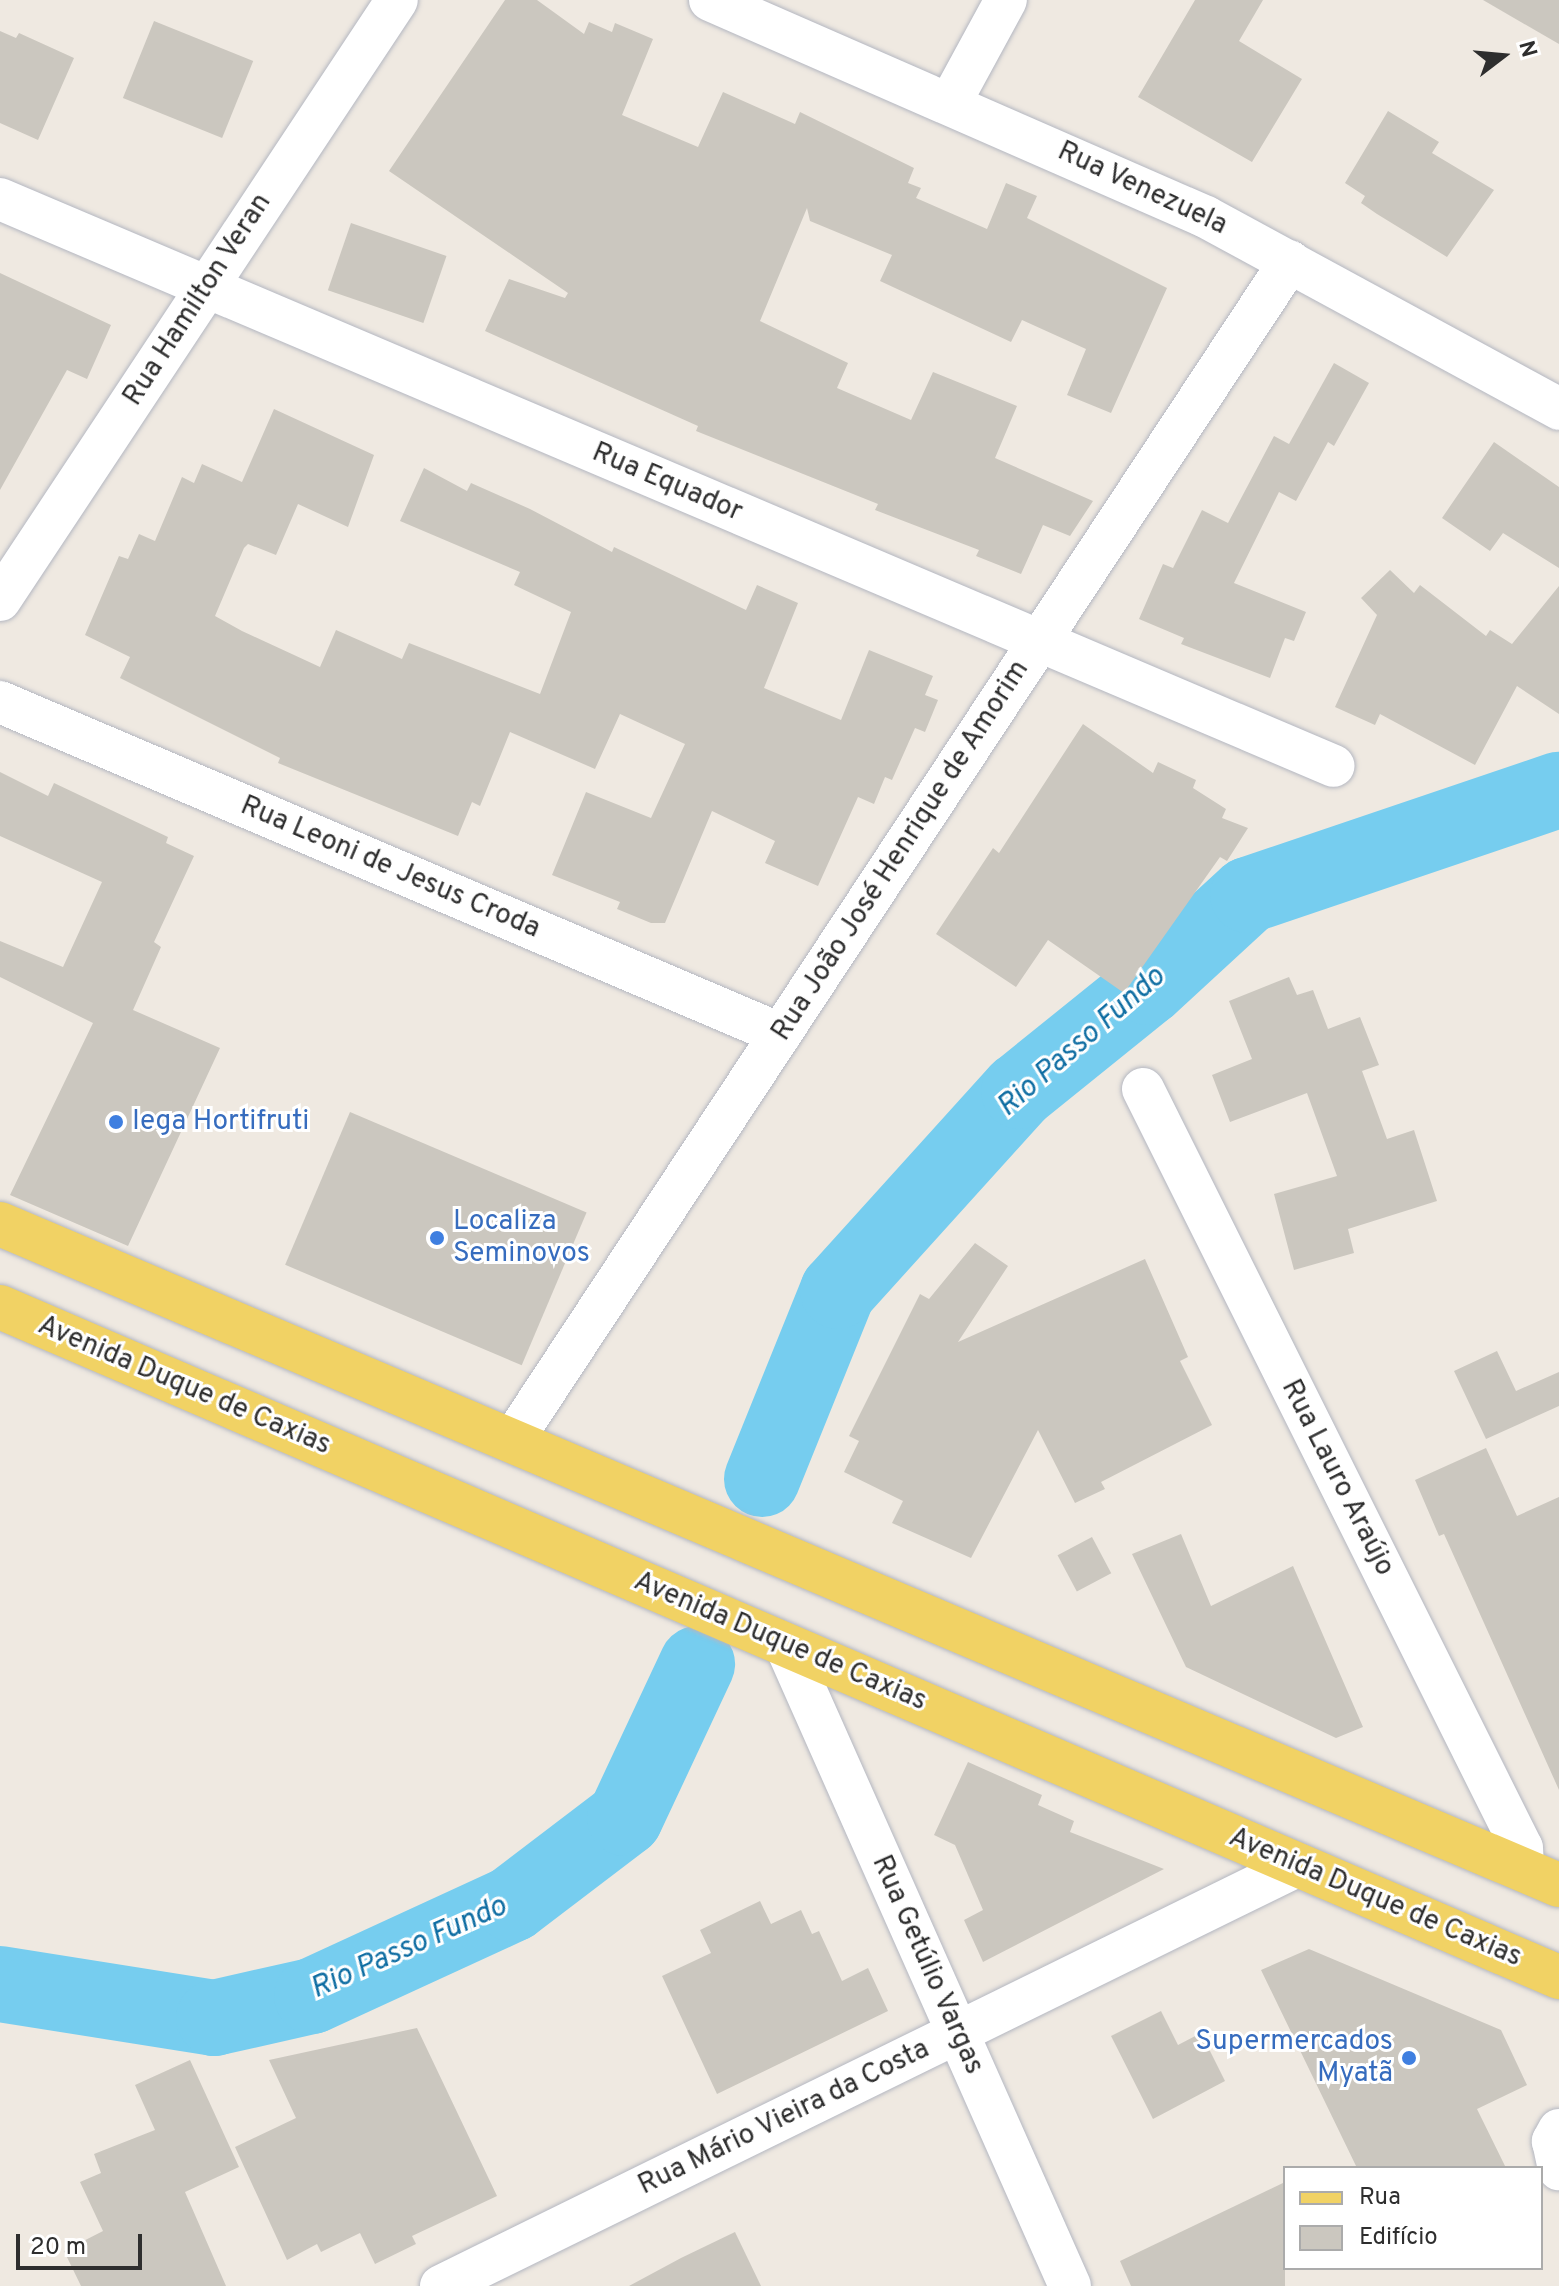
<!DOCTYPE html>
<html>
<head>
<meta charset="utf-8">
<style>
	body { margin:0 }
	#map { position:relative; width:1559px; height:2286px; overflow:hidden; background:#efe9e1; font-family:Overpass,sans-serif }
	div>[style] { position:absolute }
	.river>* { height:76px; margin:-38px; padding:0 38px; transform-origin:38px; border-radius:38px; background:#76cdef }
	.building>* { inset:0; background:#cbc7bf; transform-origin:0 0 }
	.roads { filter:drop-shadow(0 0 2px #b4b7c1) drop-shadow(0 0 2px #b4b7c1) }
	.minor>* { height:42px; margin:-21px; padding:0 21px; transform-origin:21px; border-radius:21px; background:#fff }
	.major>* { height:44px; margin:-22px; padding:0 22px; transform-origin:22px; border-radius:22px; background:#f1d264 }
	.dots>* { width:22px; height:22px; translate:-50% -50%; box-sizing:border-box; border:4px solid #fff; border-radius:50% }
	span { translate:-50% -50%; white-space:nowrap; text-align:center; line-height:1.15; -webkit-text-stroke:6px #fff; paint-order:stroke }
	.street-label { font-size:28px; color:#2e2e2e }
	.shop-label { font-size:28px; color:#366cbe }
	.left { translate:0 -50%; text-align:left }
	.right { translate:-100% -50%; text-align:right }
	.water-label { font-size:30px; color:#0e6da2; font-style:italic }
	.legend { position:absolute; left:1283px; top:2166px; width:260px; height:104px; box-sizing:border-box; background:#fff; border:2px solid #ababab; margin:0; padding:10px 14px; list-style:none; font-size:24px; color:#2e2e2e }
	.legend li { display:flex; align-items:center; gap:16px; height:40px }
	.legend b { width:40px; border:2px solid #ababab }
	.north { position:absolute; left:1463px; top:16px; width:80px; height:80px; -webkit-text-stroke:6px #fff; paint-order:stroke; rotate:74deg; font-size:22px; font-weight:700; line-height:32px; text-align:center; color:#2e2e2e }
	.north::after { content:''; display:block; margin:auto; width:28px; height:36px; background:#2e2e2e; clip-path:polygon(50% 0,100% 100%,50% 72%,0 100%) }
	.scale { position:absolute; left:16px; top:2234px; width:126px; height:36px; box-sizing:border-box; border:4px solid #2e2e2e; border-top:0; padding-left:10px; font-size:24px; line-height:28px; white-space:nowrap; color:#2e2e2e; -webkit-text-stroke:6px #fff; paint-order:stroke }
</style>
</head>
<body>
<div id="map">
	<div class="river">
		<i style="left:762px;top:1479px;width:203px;rotate:-68deg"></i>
		<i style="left:838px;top:1291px;width:270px;rotate:-47.9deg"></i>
		<i style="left:1019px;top:1091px;width:166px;rotate:-38.9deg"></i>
		<i style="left:1148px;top:987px;width:136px;rotate:-42.6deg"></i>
		<i style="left:1248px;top:895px;width:328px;rotate:-18.7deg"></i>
		<i style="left:0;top:1984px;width:217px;rotate:9deg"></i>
		<i style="left:214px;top:2018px;width:100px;rotate:-12.7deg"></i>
		<i style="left:312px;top:1996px;width:220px;rotate:-24.7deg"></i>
		<i style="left:512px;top:1904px;width:142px;rotate:-37.3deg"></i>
		<i style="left:625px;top:1818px;width:170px;rotate:-64.9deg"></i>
	</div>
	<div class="building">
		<i style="clip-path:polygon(505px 0,537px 0,584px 34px,589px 22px,612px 32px,615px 23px,653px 39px,622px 115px,698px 147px,723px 92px,795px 124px,800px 112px,914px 168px,908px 183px,921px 188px,916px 198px,987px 229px,1006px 183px,1037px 196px,1027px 218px,1167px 288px,1111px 413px,1067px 395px,1086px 349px,1022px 320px,1011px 342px,880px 281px,892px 255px,810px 221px,807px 208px,760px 321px,848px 363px,837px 388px,911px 420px,933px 372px,1017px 406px,995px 458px,1093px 501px,1070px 536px,1043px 525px,1021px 574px,976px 556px,979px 550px,875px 510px,878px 504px,696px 431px,698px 426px,485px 331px,509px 279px,565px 298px,568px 293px,389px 171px)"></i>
		<i style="clip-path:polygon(1195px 0,1263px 0,1239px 41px,1302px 79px,1252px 162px,1138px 97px)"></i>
		<i style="clip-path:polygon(1483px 0,1559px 0,1559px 44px)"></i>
		<i style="left:154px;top:21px;width:107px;height:83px;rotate:22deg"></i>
		<i style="clip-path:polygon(0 31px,16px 38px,19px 33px,74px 58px,38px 140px,0 123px)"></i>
		<i style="clip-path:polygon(1388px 111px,1439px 142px,1432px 153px,1494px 190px,1447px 257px,1377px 214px,1361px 203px,1365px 196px,1345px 183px)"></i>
		<i style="left:351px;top:223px;width:101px;height:71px;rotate:19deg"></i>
		<i style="clip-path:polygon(0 273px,111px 325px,87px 379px,67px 370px,0 490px)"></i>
		<i style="clip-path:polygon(1334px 363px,1369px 383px,1334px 446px,1328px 442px,1296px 501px,1279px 492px,1234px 583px,1306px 612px,1294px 641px,1285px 638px,1270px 678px,1181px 644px,1184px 638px,1139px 619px,1163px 564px,1173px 568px,1202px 510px,1228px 523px,1274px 436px,1289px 444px)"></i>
		<i style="clip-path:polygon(274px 409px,374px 455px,348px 527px,298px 504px,276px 555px,248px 544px,244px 548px,215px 616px,242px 631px,320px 667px,336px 630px,402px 659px,409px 643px,540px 694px,571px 612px,514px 585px,520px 572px,400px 521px,424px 468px,467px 491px,471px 483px,530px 509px,612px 552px,614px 547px,746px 610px,757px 585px,798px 603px,764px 688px,841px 720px,869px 650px,933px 676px,925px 695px,938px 700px,925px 732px,915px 728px,892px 780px,885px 777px,874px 804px,858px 797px,818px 886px,765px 863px,775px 841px,712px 811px,665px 923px,651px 923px,617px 909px,620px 902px,552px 875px,586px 792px,651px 818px,685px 744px,620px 714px,595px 769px,510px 732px,480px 806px,472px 802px,458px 836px,278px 763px,280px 758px,120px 678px,130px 657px,85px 635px,119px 556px,128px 559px,139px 534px,155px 541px,182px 477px,194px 483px,202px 464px,242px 482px)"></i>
		<i style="clip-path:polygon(1494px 442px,1559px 487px,1559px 568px,1503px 533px,1490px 551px,1442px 518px)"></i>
		<i style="clip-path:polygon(1390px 570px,1414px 593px,1420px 585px,1486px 636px,1490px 630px,1512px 644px,1559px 586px,1559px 714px,1517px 686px,1475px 765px,1380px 714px,1375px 725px,1335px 707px,1377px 615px,1361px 598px)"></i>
		<i style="clip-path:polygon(1083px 724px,1153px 773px,1158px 762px,1196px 780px,1193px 788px,1226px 809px,1222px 818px,1248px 828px,1227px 861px,1220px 857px,1124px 993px,1048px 940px,1016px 987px,936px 934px,993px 848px,999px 853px)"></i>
		<i style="clip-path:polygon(0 772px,48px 796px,54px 783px,168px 837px,166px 843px,194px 856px,154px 942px,161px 947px,133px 1010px,220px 1048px,128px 1246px,10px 1195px,93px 1023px,0 977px,0 941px,63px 967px,102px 882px,0 836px)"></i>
		<i style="clip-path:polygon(1289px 977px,1297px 995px,1313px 990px,1328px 1029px,1360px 1017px,1379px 1065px,1362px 1071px,1387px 1139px,1414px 1130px,1437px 1201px,1348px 1229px,1354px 1253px,1294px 1270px,1274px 1194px,1337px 1176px,1307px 1093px,1230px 1122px,1212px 1075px,1252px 1059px,1229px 1001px)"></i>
		<i style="left:350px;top:1112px;width:257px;height:166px;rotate:23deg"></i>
		<i style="clip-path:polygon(975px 1243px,1008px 1266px,958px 1342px,1145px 1259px,1188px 1357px,1180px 1361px,1212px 1425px,1101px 1482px,1105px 1489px,1075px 1503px,1038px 1430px,971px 1558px,892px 1523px,903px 1501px,844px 1472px,859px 1441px,849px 1436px,920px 1294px,929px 1299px)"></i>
		<i style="clip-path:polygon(1497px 1351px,1516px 1391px,1559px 1372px,1559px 1406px,1486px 1439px,1454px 1371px)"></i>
		<i style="clip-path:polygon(1486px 1448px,1517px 1516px,1559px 1497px,1559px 1790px,1444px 1534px,1439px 1536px,1415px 1480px)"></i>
		<i style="clip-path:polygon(1181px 1534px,1211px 1606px,1293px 1566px,1363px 1727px,1336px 1738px,1186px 1667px,1132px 1554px)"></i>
		<i style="left:1092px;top:1537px;width:41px;height:39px;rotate:62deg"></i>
		<i style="clip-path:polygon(968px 1762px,1042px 1795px,1038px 1805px,1074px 1821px,1070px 1832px,1164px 1869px,983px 1962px,964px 1920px,983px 1910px,955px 1845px,934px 1835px)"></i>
		<i style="clip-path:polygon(760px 1901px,771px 1924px,801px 1910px,812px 1934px,819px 1931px,842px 1981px,868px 1968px,888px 2011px,717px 2094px,662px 1976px,711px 1953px,700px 1930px)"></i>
		<i style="clip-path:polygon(1309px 1949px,1501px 2030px,1527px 2085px,1477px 2109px,1506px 2168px,1357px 2168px,1261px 1970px)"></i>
		<i style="clip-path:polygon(1161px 2011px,1178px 2045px,1201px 2033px,1225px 2081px,1153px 2119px,1111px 2036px)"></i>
		<i style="clip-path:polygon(417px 2028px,497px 2196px,412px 2236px,416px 2244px,375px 2264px,360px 2233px,321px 2252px,317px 2244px,287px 2260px,235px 2147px,296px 2118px,269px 2060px)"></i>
		<i style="clip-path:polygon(190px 2060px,239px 2167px,185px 2192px,226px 2286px,81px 2286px,64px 2251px,103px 2231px,80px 2182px,101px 2173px,94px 2154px,155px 2130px,135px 2085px)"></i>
		<i style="clip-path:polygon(1285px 2182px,1285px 2286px,1131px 2286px,1120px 2261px)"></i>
		<i style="clip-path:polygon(735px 2232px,761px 2286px,629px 2286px,681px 2258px)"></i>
	</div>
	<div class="roads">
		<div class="minor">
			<i style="left:710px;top:0;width:541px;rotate:23.63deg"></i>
			<i style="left:1206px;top:217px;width:402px;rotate:28.5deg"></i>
			<i style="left:950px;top:103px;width:117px;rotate:-61.5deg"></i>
			<i style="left:0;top:199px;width:1449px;rotate:23.03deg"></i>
			<i style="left:0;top:600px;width:719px;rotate:-56.51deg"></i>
			<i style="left:0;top:702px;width:848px;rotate:23.06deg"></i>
			<i style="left:1143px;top:1089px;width:848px;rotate:63.47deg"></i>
			<i style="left:1522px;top:1848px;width:21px;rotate:87deg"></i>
			<i style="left:512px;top:1441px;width:1413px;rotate:-56.6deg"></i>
			<i style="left:785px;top:1644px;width:702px;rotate:66.06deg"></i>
			<i style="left:1559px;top:2130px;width:13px;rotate:119deg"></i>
			<i style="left:1553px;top:2141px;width:29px;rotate:78deg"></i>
			<i style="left:441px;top:2286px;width:956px;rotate:-26.14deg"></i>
		</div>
		<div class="major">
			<i style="left:0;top:1224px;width:1693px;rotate:22.98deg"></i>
			<i style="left:0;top:1307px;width:1697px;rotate:23.26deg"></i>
		</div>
	</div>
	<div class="dots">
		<i style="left:116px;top:1122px;background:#3f7fe0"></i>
		<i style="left:437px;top:1238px;background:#3f7fe0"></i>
		<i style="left:1409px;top:2058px;background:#3f7fe0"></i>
	</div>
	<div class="street-label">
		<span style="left:1142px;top:189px;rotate:25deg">Rua Venezuela</span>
		<span style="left:198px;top:300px;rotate:-57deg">Rua Hamilton Veran</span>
		<span style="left:667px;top:483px;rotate:23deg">Rua Equador</span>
		<span style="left:901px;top:851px;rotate:-57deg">Rua João José Henrique de Amorim</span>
		<span style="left:390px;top:868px;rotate:23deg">Rua Leoni de Jesus Croda</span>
		<span style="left:184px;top:1386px;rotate:23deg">Avenida Duque de Caxias</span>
		<span style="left:1337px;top:1478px;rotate:63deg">Rua Lauro Araújo</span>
		<span style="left:780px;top:1642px;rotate:23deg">Avenida Duque de Caxias</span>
		<span style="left:1375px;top:1898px;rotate:23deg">Avenida Duque de Caxias</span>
		<span style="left:927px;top:1965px;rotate:66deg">Rua Getúlio Vargas</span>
		<span style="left:784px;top:2118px;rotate:-26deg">Rua Mário Vieira da Costa</span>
	</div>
	<div class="shop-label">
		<span class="left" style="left:132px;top:1122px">Iega Hortifruti</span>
		<span class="left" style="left:453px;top:1238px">Localiza<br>Seminovos</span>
		<span class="right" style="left:1393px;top:2058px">Supermercados<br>Myatã</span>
	</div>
	<div class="water-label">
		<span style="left:1082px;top:1043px;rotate:-41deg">Rio Passo Fundo</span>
		<span style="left:409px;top:1949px;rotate:-24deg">Rio Passo Fundo</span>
	</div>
	<ul class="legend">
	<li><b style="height:10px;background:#f1d264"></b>Rua</li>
	<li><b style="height:22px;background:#cbc7bf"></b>Edifício</li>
	</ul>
	<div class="north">N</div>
	<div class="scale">20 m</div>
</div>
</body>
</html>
